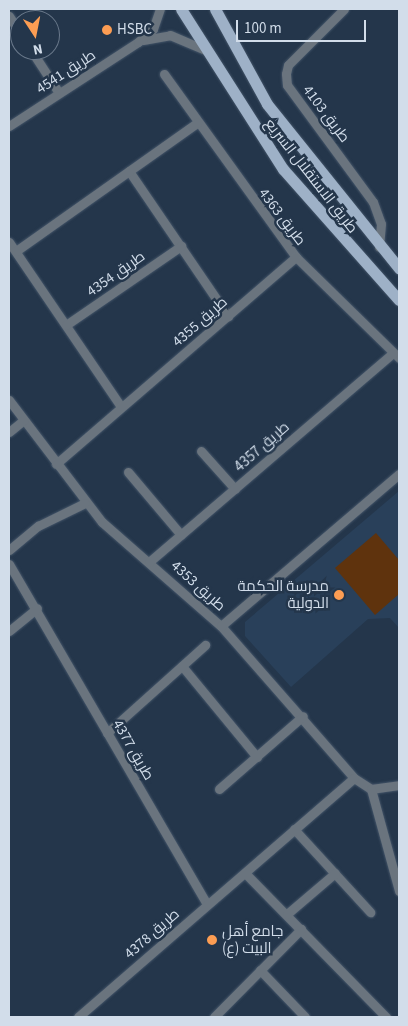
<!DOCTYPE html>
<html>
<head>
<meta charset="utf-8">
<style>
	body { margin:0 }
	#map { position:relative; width:408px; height:1026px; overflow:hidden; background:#24364b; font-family:"Source Sans 3",Cairo,sans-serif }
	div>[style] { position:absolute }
	.built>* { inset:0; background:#29405a }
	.green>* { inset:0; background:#5f330d }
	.roads { filter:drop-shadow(0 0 1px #435468) drop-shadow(0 0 1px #435468) }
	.minor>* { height:9px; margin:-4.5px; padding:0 4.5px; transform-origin:4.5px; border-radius:4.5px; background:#6a747e }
	.major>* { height:11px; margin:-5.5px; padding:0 5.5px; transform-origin:5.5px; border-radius:5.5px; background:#9eb1c7 }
	.dots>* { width:14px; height:14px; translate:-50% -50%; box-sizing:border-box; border:2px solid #24364b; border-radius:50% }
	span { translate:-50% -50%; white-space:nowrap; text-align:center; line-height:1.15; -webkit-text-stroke:5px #24364b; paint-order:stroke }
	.poi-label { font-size:15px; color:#d2ddea }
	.left { translate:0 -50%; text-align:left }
	.right { translate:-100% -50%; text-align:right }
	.street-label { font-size:15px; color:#d2ddea }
	.frame { position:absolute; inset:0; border:10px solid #d2ddea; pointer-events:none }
	.north { position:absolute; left:10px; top:10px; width:50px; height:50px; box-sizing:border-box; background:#24364b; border:1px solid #6a798b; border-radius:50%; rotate:169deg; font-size:14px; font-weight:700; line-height:20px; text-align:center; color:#d2ddea }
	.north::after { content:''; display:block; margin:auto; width:18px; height:22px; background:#fc9d53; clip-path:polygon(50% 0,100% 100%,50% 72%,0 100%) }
	.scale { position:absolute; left:236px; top:20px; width:130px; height:22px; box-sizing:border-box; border:2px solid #d2ddea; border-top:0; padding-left:6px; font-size:15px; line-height:18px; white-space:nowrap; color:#d2ddea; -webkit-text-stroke:4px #24364b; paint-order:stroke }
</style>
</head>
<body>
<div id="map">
	<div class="built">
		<i style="clip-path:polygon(399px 491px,399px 628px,390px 618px,368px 619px,291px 687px,245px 636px,245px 622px)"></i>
	</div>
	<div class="green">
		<i style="clip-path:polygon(376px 533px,399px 560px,399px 594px,375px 615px,335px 568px)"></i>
	</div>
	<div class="roads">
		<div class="minor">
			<i style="left:344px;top:9px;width:79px;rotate:135deg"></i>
			<i style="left:288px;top:65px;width:9px;rotate:103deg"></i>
			<i style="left:286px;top:74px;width:11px;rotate:85deg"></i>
			<i style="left:287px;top:85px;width:145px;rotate:53.7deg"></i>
			<i style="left:373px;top:202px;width:23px;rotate:70deg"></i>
			<i style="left:381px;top:224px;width:23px;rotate:95deg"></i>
			<i style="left:9px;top:16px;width:20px;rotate:57deg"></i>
			<i style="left:143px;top:40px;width:27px;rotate:-10deg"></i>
			<i style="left:170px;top:35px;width:38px;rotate:23deg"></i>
			<i style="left:31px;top:50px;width:51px;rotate:56.9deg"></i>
			<i style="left:164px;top:74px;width:226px;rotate:54.2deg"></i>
			<i style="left:296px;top:257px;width:144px;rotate:44.4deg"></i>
			<i style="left:9px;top:126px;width:154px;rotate:-33.1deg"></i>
			<i style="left:138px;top:42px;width:20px;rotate:-41deg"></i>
			<i style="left:153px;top:29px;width:21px;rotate:-71deg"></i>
			<i style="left:129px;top:171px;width:176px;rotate:55.7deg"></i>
			<i style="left:9px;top:242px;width:199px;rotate:55.8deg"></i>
			<i style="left:16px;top:251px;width:222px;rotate:-35.3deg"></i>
			<i style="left:66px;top:325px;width:140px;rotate:-34.5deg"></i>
			<i style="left:9px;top:400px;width:153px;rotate:52.7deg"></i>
			<i style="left:102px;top:522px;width:158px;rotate:41.2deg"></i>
			<i style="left:221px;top:626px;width:202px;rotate:48.8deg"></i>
			<i style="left:354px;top:778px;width:20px;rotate:33deg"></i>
			<i style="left:371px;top:789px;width:28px;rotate:-8deg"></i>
			<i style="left:9px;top:432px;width:19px;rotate:-39deg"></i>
			<i style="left:201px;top:451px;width:51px;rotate:48.2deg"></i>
			<i style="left:56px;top:464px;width:317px;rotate:-40.8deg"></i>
			<i style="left:128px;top:472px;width:82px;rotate:49.9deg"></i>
			<i style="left:9px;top:550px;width:38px;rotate:-40deg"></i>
			<i style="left:38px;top:526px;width:52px;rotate:-26.1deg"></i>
			<i style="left:149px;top:562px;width:321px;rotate:-40.6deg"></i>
			<i style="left:9px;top:564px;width:393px;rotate:59.8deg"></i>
			<i style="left:221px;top:626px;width:234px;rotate:-40.5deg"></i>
			<i style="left:9px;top:631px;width:36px;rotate:-39deg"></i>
			<i style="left:182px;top:666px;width:118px;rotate:50.5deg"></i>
			<i style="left:107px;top:733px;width:132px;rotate:-41.9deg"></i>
			<i style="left:219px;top:789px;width:111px;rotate:-41deg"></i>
			<i style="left:371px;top:789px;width:106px;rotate:74.6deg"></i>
			<i style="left:294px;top:829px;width:113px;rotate:47.5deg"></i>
			<i style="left:245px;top:873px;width:202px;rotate:45.6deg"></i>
			<i style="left:287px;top:914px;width:63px;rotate:-40.5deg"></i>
			<i style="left:260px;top:970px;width:65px;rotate:46.2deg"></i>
			<i style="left:78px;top:1017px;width:365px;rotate:-40.9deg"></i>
			<i style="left:214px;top:1017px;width:124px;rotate:-45.3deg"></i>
		</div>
		<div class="major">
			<i style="left:181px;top:9px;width:190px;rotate:57.5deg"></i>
			<i style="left:283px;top:169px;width:175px;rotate:48.5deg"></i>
			<i style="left:215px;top:9px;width:108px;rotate:61.3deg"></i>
			<i style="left:267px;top:104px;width:211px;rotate:51.2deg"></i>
		</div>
	</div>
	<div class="dots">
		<i style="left:107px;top:30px;background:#fc9d53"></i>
		<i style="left:339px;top:595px;background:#fc9d53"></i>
		<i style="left:212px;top:940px;background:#fc9d53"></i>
	</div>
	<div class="poi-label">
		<span class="left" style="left:117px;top:30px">HSBC</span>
		<span class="right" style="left:329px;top:595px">مدرسة الحكمة<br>الدولية</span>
		<span class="left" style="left:222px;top:940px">جامع أهل<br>البيت (ع)</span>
	</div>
	<div class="street-label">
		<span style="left:66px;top:72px;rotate:-33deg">طريق 4541</span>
		<span style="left:326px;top:114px;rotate:53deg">طريق 4103</span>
		<span style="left:311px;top:176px;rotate:52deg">طريق الاستقلال السريع</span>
		<span style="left:282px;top:217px;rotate:53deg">طريق 4363</span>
		<span style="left:116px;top:274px;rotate:-35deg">طريق 4354</span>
		<span style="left:200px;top:322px;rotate:-41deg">طريق 4355</span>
		<span style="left:262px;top:447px;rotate:-41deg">طريق 4357</span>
		<span style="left:198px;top:586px;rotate:42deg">طريق 4353</span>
		<span style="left:133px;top:750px;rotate:60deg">طريق 4377</span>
		<span style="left:152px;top:934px;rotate:-41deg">طريق 4378</span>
	</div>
	<div class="frame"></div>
	<div class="north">N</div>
	<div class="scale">100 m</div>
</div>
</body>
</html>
